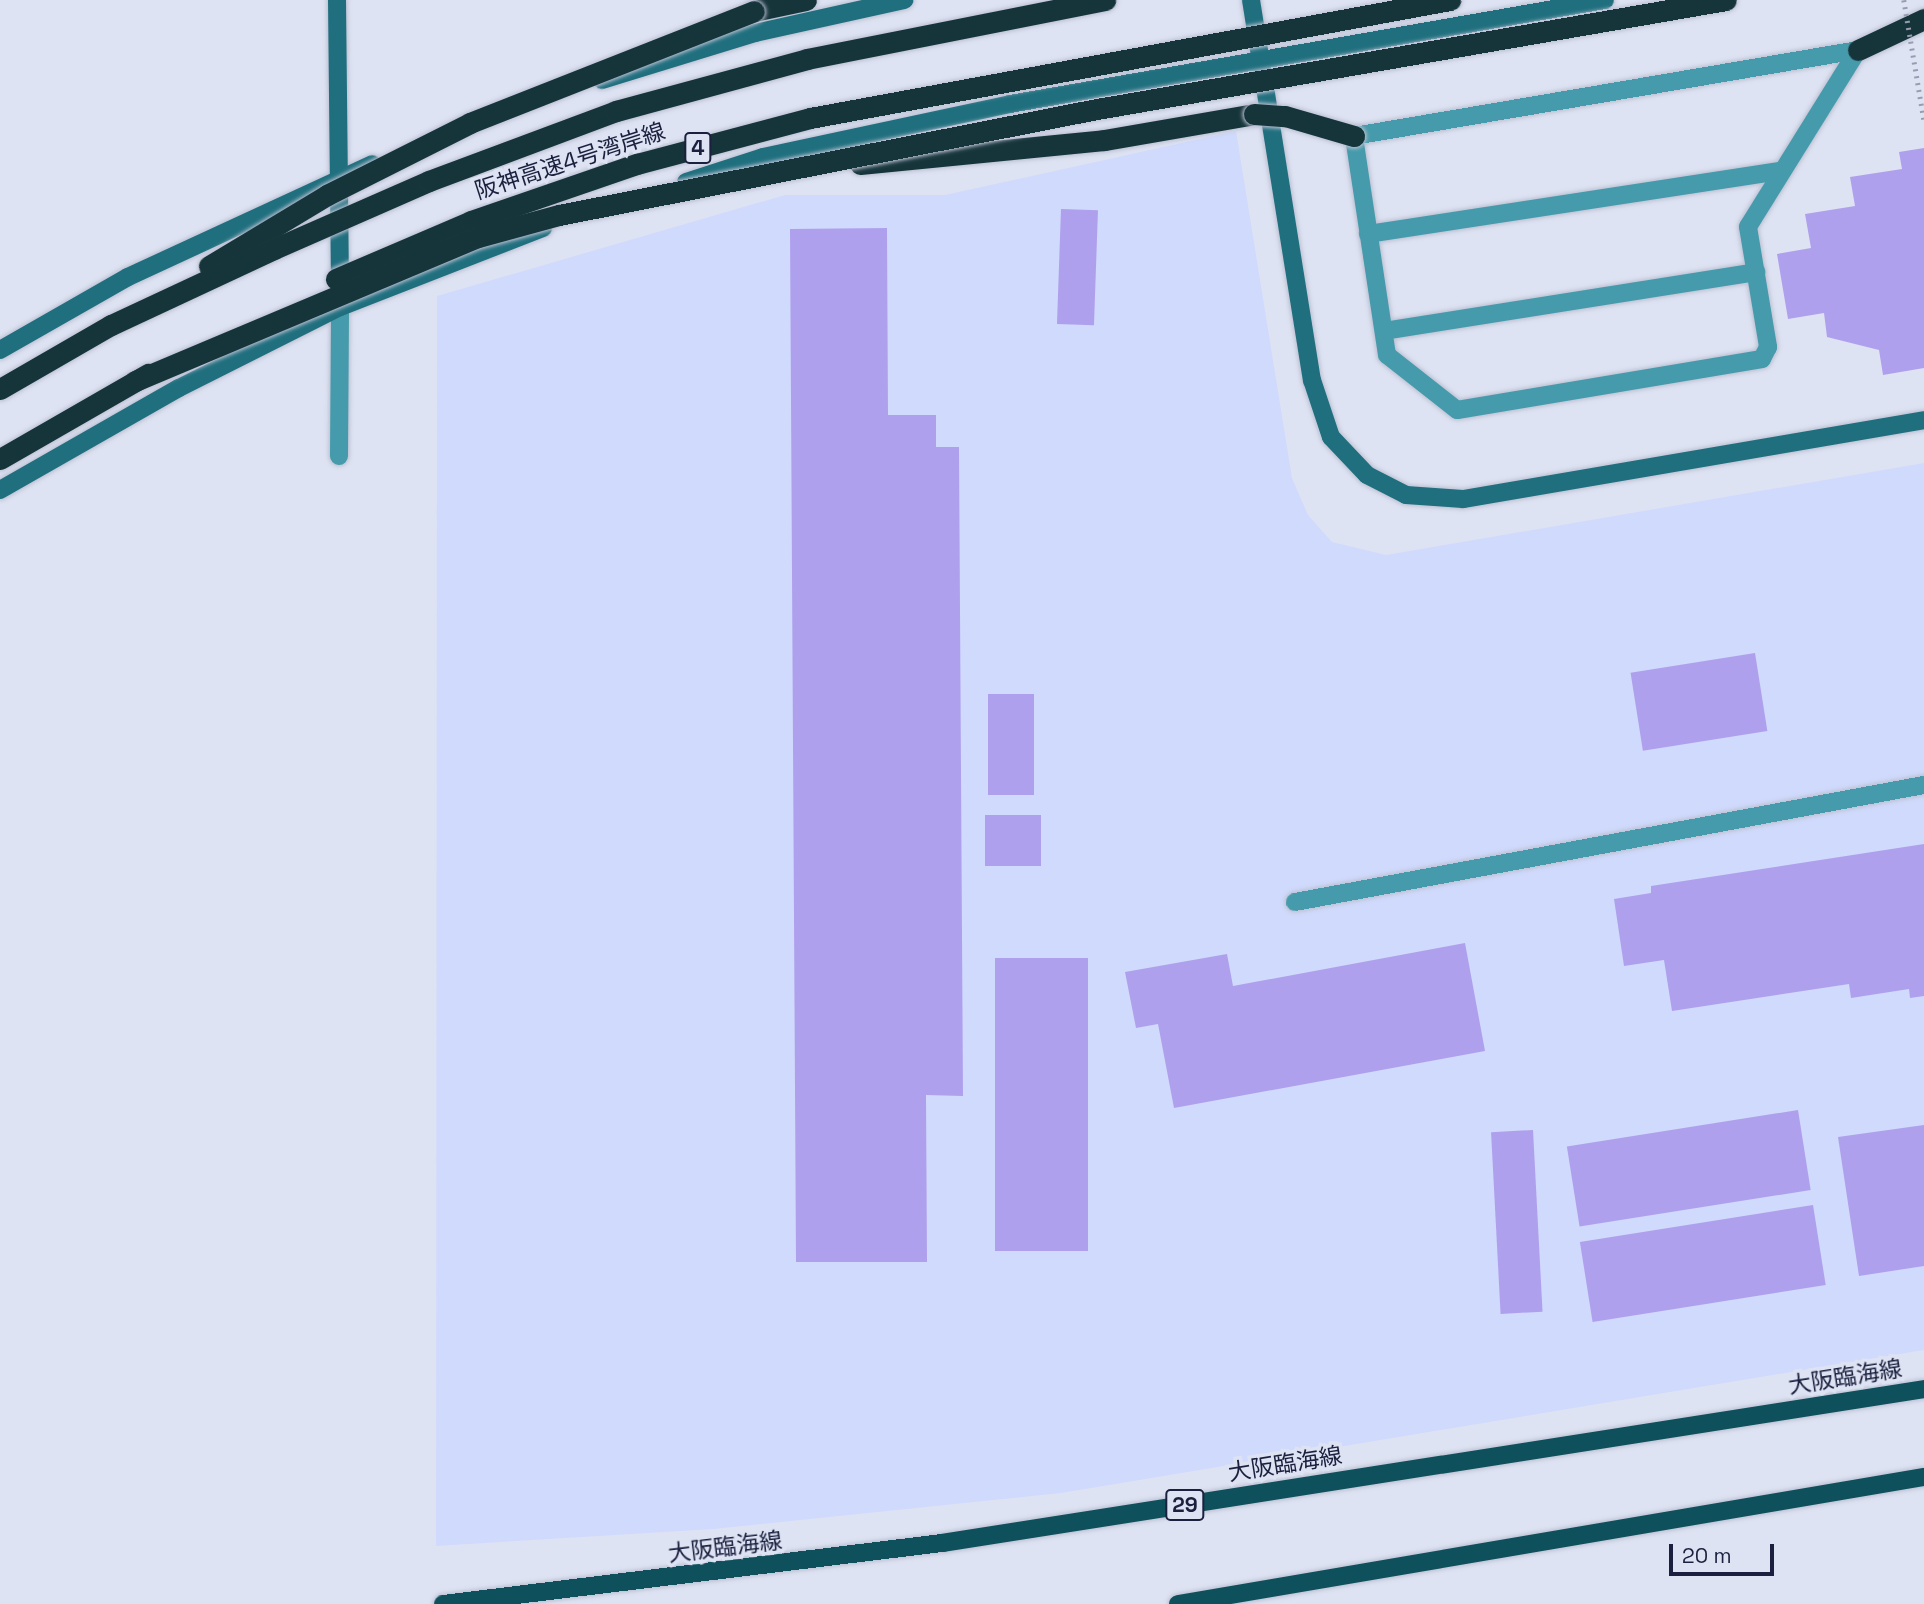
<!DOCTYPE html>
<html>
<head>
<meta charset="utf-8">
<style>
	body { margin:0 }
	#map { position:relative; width:1924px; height:1604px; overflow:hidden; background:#dee3f3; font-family:"Space Grotesk","Noto Sans JP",sans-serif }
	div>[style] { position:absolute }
	.built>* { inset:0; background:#d0dafc }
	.building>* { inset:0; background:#afa0ed; transform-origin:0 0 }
	.roads { filter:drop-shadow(0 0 2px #bbc0d2) drop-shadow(0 0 2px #bbc0d2) }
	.lane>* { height:18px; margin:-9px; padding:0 9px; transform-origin:9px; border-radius:9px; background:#459bab }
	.street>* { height:18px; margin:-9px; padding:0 9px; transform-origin:9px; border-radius:9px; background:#459bab }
	.secondary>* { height:18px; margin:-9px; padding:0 9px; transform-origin:9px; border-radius:9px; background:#1f6f7e }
	.primary>* { height:18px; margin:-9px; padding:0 9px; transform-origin:9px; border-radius:9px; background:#0e505b }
	.highway>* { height:21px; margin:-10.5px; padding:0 10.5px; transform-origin:10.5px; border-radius:10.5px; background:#16353b }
	.path-bridge>* { height:4.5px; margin-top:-2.25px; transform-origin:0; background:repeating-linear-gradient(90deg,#979cb1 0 2px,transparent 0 7px) }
	.bridges { filter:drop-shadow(0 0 2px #bbc0d2) drop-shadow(0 0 2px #bbc0d2) }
	.highway-bridge>* { height:21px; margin:-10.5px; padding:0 10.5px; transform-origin:10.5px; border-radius:10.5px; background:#16353b }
	span { translate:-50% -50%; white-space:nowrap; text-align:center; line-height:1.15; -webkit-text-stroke:7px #dee3f3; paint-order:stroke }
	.shield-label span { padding:2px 5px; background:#dee3f3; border:2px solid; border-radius:5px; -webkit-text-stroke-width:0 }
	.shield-label { font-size:21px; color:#1a203d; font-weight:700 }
	.street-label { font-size:23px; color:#1a203d }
	.scale { position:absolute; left:1669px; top:1544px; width:105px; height:32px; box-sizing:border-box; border:4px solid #1a203d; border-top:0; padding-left:9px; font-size:21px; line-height:24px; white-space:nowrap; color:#1a203d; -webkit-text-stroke:5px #dee3f3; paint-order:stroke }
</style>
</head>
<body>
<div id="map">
	<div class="built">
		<i style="clip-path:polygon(1236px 131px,1292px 478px,1308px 515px,1332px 542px,1386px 555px,1924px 463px,1924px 1350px,1061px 1493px,714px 1529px,436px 1546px,437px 296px,785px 195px,945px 195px)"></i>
	</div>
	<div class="building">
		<i style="clip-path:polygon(1924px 148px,1924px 368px,1883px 375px,1879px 350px,1827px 337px,1824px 313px,1788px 319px,1777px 254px,1811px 248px,1805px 214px,1855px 206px,1850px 177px,1902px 169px,1899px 152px)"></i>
		<i style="left:1061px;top:209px;width:37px;height:115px;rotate:2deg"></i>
		<i style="clip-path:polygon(887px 228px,888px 415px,936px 415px,936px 447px,959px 447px,963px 1096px,926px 1095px,927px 1262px,796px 1262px,790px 229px)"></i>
		<i style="left:1755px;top:653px;width:79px;height:126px;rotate:81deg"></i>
		<i style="left:988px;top:694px;width:46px;height:101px"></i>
		<i style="left:985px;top:815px;width:56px;height:51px"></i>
		<i style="clip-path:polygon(1924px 844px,1924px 996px,1910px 998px,1909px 989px,1851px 998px,1849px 984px,1672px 1011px,1664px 960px,1624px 966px,1614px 899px,1651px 893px,1651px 886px)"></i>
		<i style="clip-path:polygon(1465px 943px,1485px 1051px,1174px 1108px,1158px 1024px,1136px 1028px,1125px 972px,1227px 954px,1233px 986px)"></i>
		<i style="left:1088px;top:958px;width:293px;height:93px;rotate:90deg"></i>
		<i style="left:1798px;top:1110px;width:81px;height:234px;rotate:81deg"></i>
		<i style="clip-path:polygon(1924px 1125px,1924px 1266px,1859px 1276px,1838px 1137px)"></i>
		<i style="left:1533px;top:1130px;width:182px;height:42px;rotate:87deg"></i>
		<i style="left:1813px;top:1205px;width:81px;height:236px;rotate:81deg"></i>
	</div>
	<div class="roads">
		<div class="lane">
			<i style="left:1858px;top:50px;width:208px;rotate:121.9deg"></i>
			<i style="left:1748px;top:227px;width:122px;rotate:80.5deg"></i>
			<i style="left:1768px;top:347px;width:13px;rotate:117deg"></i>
			<i style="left:1762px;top:359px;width:309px;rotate:170.5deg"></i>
			<i style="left:1457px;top:410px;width:89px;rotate:-141.8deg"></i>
			<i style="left:1387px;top:355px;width:221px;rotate:-98.6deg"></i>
			<i style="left:1354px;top:136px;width:511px;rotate:-9.68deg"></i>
			<i style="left:1368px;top:234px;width:419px;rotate:-8.7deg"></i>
			<i style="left:1384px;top:331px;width:377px;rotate:-9deg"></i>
		</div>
		<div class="street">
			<i style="left:339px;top:456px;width:149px;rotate:-89.6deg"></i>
			<i style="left:1295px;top:902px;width:640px;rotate:-10.54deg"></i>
		</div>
		<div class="secondary">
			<i style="left:337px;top:0;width:290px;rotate:89.4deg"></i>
			<i style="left:1251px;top:0;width:385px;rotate:80.9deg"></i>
			<i style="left:1312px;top:380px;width:60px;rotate:71.6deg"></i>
			<i style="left:1331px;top:437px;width:52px;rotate:46.5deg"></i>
			<i style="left:1367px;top:475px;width:44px;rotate:27.1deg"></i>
			<i style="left:1406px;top:495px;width:57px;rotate:4deg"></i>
			<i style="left:1463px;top:499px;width:468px;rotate:-9.7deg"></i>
			<i style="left:602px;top:80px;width:160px;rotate:-17.1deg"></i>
			<i style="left:755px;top:33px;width:153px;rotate:-12.5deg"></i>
			<i style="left:686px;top:182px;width:81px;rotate:-18deg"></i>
			<i style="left:763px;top:157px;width:253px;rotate:-12.1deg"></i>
			<i style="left:1010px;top:104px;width:604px;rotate:-9.91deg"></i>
			<i style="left:0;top:350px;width:147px;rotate:-29.7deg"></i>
			<i style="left:128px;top:277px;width:269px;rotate:-24.8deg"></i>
			<i style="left:0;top:490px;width:206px;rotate:-29.7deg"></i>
			<i style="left:179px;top:388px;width:180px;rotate:-26.7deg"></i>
			<i style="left:340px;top:307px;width:218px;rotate:-21.3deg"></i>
		</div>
		<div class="primary">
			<i style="left:443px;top:1604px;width:503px;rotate:-6.97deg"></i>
			<i style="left:942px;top:1543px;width:994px;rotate:-8.91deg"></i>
			<i style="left:1178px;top:1604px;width:757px;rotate:-9.66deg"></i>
		</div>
		<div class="highway">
			<i style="left:754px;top:11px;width:53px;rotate:-11.9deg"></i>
			<i style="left:1858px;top:50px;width:73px;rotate:-25.2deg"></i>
			<i style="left:860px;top:164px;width:245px;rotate:-5.6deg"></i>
			<i style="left:1104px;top:140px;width:152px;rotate:-9.8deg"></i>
		</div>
	</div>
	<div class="path-bridge">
		<i style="left:1904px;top:0;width:121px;rotate:80.5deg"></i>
	</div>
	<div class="bridges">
		<div class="highway-bridge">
			<i style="left:1254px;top:114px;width:31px;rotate:4deg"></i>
			<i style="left:1285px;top:116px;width:72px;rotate:16.2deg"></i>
			<i style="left:209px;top:266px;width:138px;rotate:-31deg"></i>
			<i style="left:327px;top:195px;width:160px;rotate:-26.7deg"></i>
			<i style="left:470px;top:123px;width:305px;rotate:-21.5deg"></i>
			<i style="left:336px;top:279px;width:147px;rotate:-23.2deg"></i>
			<i style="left:471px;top:221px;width:176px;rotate:-19deg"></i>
			<i style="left:637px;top:164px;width:179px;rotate:-14.9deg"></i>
			<i style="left:810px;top:118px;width:651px;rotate:-10.45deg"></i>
			<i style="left:135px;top:381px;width:372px;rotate:-22.8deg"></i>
			<i style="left:478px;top:237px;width:84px;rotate:-15.2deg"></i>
			<i style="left:559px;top:215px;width:548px;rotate:-11.15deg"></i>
			<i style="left:1097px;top:109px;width:638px;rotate:-9.83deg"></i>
			<i style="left:0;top:389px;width:128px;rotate:-30deg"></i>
			<i style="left:111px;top:325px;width:180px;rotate:-25deg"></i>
			<i style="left:274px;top:249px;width:169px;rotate:-23.7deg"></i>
			<i style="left:429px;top:181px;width:200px;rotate:-20.5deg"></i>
			<i style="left:616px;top:111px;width:198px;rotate:-15.2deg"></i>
			<i style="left:807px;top:59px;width:304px;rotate:-11.2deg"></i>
			<i style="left:0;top:459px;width:171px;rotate:-29.9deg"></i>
		</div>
	</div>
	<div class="shield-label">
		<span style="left:698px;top:148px">4</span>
		<span style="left:1185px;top:1505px">29</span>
	</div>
	<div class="street-label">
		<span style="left:570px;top:161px;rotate:-18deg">阪神高速4号湾岸線</span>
		<span style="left:1845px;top:1377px;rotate:-9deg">大阪臨海線</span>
		<span style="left:1285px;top:1464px;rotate:-9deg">大阪臨海線</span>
		<span style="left:725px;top:1547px;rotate:-7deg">大阪臨海線</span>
	</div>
	<div class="scale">20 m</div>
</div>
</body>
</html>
